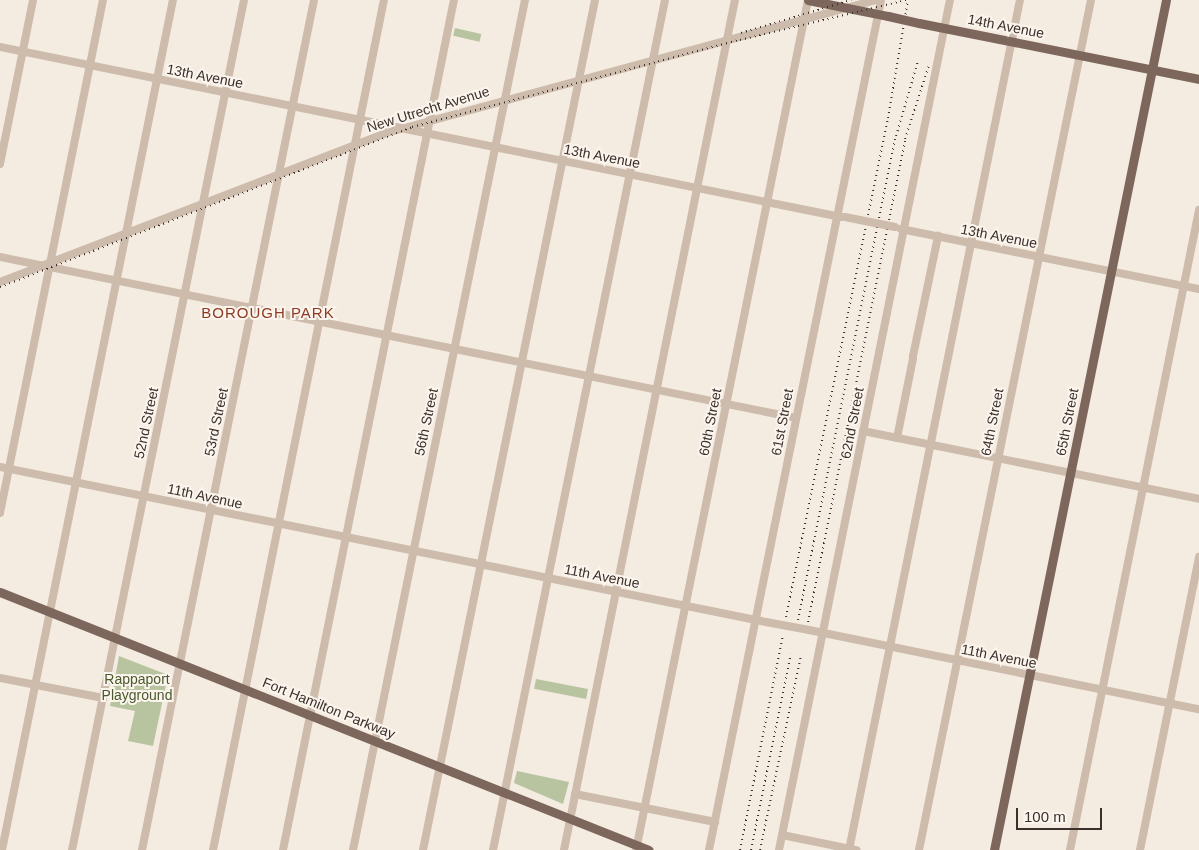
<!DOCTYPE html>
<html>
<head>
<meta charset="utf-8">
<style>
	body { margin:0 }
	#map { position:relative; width:1199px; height:850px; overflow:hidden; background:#f4ebe1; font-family:Helvetica,sans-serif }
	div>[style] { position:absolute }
	.green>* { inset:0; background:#b8c4a0; transform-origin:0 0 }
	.minor>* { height:8px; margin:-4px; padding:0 4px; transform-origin:4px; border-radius:4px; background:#cdbbac }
	.major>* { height:9px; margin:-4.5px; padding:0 4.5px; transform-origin:4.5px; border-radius:4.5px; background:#7d675c }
	.rail>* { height:2px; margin-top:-1px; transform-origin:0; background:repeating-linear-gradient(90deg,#3b302b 0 1px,transparent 0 5px) }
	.minor-bridge>* { height:8px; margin:-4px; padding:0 4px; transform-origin:4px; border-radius:4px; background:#cdbbac }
	.major-bridge>* { height:9px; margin:-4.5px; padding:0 4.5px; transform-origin:4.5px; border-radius:4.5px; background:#7d675c }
	span { translate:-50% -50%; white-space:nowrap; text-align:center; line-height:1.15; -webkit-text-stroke:4px #fbf5ee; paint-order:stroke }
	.street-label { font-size:14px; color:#3b302b }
	.park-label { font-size:14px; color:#4a5a2e }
	.neighbourhood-label { font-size:15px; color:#8c3b22; letter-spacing:1px }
	.scale { position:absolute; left:1016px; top:808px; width:86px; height:22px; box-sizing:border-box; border:2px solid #3b302b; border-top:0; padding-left:6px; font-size:15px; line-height:18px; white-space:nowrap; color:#3b302b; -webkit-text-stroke:4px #fbf5ee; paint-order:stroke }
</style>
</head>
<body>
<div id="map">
	<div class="green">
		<i style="left:455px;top:28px;width:27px;height:8px;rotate:13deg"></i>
		<i style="clip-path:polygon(119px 656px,168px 675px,153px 746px,128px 741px,135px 711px,110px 706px)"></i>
		<i style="left:536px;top:679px;width:53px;height:10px;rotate:11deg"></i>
		<i style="clip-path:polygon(517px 771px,569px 782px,563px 804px,514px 783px)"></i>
	</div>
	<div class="minor">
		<i style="left:0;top:47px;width:858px;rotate:11.43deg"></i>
		<i style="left:0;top:164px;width:167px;rotate:-78.6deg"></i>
		<i style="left:901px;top:229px;width:304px;rotate:11.4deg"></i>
		<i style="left:0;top:257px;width:812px;rotate:11.43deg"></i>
		<i style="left:0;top:282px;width:414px;rotate:-21.1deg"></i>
		<i style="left:386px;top:133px;width:508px;rotate:-15.19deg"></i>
		<i style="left:913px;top:356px;width:123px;rotate:-78.2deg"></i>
		<i style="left:863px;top:431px;width:343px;rotate:11.4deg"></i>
		<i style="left:897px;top:438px;width:81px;rotate:-78.6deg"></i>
		<i style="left:0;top:467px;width:782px;rotate:11.44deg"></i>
		<i style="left:0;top:513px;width:523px;rotate:-78.65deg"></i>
		<i style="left:809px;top:630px;width:398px;rotate:11.5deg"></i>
		<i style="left:0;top:678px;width:105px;rotate:11deg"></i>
		<i style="left:575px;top:794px;width:143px;rotate:11.3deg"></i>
		<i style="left:782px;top:835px;width:76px;rotate:11.5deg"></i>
		<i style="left:2px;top:850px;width:867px;rotate:-78.63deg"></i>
		<i style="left:72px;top:850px;width:867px;rotate:-78.56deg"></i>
		<i style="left:142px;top:850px;width:867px;rotate:-78.56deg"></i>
		<i style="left:213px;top:850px;width:867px;rotate:-78.63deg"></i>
		<i style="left:283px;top:850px;width:867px;rotate:-78.63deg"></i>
		<i style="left:353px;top:850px;width:867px;rotate:-78.56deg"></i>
		<i style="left:423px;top:850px;width:867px;rotate:-78.56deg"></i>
		<i style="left:493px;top:850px;width:867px;rotate:-78.56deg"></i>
		<i style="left:564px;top:850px;width:867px;rotate:-78.63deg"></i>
		<i style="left:636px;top:850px;width:867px;rotate:-78.56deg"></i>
		<i style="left:709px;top:850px;width:867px;rotate:-78.56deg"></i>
		<i style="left:779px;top:850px;width:867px;rotate:-78.63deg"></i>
		<i style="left:849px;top:850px;width:867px;rotate:-78.63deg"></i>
		<i style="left:919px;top:850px;width:867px;rotate:-78.56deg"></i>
		<i style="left:1070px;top:850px;width:653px;rotate:-78.6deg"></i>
		<i style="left:1140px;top:850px;width:299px;rotate:-78.6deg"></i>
	</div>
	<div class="major">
		<i style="left:808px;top:0;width:82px;rotate:11.3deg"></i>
		<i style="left:919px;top:23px;width:286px;rotate:11.3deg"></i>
		<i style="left:0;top:592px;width:698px;rotate:21.68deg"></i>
		<i style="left:994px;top:850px;width:867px;rotate:-78.56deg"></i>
	</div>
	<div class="rail">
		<i style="left:741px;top:33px;width:115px;rotate:-16.7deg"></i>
		<i style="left:0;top:287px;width:442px;rotate:-21.2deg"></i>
		<i style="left:412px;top:127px;width:339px;rotate:-14.9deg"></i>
		<i style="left:740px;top:40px;width:172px;rotate:-13.5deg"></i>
		<i style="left:786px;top:617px;width:509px;rotate:-78.45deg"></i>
		<i style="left:888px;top:118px;width:120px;rotate:-80.4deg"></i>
		<i style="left:798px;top:620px;width:494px;rotate:-78.6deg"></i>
		<i style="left:896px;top:136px;width:78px;rotate:-73.7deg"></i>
		<i style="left:808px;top:622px;width:493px;rotate:-78.6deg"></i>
		<i style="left:905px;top:139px;width:78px;rotate:-72deg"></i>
		<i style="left:740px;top:850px;width:219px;rotate:-78.7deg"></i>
		<i style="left:751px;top:850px;width:200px;rotate:-78.5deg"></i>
		<i style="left:760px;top:850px;width:198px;rotate:-78.1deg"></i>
	</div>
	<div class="minor-bridge">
		<i style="left:845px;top:217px;width:51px;rotate:11.3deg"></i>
		<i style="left:766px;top:622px;width:44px;rotate:10.5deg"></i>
	</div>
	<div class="major-bridge">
		<i style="left:888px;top:16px;width:32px;rotate:13deg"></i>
	</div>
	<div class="street-label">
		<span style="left:1006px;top:26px;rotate:11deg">14th Avenue</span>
		<span style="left:205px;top:76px;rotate:11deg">13th Avenue</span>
		<span style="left:428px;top:109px;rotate:-17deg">New Utrecht Avenue</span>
		<span style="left:602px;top:156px;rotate:11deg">13th Avenue</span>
		<span style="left:999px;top:236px;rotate:11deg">13th Avenue</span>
		<span style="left:216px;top:422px;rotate:-78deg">53rd Street</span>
		<span style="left:426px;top:422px;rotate:-78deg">56th Street</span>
		<span style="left:710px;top:422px;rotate:-79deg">60th Street</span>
		<span style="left:782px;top:422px;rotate:-79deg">61st Street</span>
		<span style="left:992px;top:422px;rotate:-79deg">64th Street</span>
		<span style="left:1067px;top:422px;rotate:-79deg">65th Street</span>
		<span style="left:146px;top:423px;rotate:-78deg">52nd Street</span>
		<span style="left:852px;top:423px;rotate:-79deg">62nd Street</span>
		<span style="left:205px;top:496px;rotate:12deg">11th Avenue</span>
		<span style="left:602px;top:576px;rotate:11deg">11th Avenue</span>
		<span style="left:999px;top:656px;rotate:11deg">11th Avenue</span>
		<span style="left:329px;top:708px;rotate:22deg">Fort Hamilton Parkway</span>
	</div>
	<div class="park-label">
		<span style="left:137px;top:687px">Rappaport<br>Playground</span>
	</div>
	<div class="neighbourhood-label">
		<span style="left:268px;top:313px">BOROUGH PARK</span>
	</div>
	<div class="scale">100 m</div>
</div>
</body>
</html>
